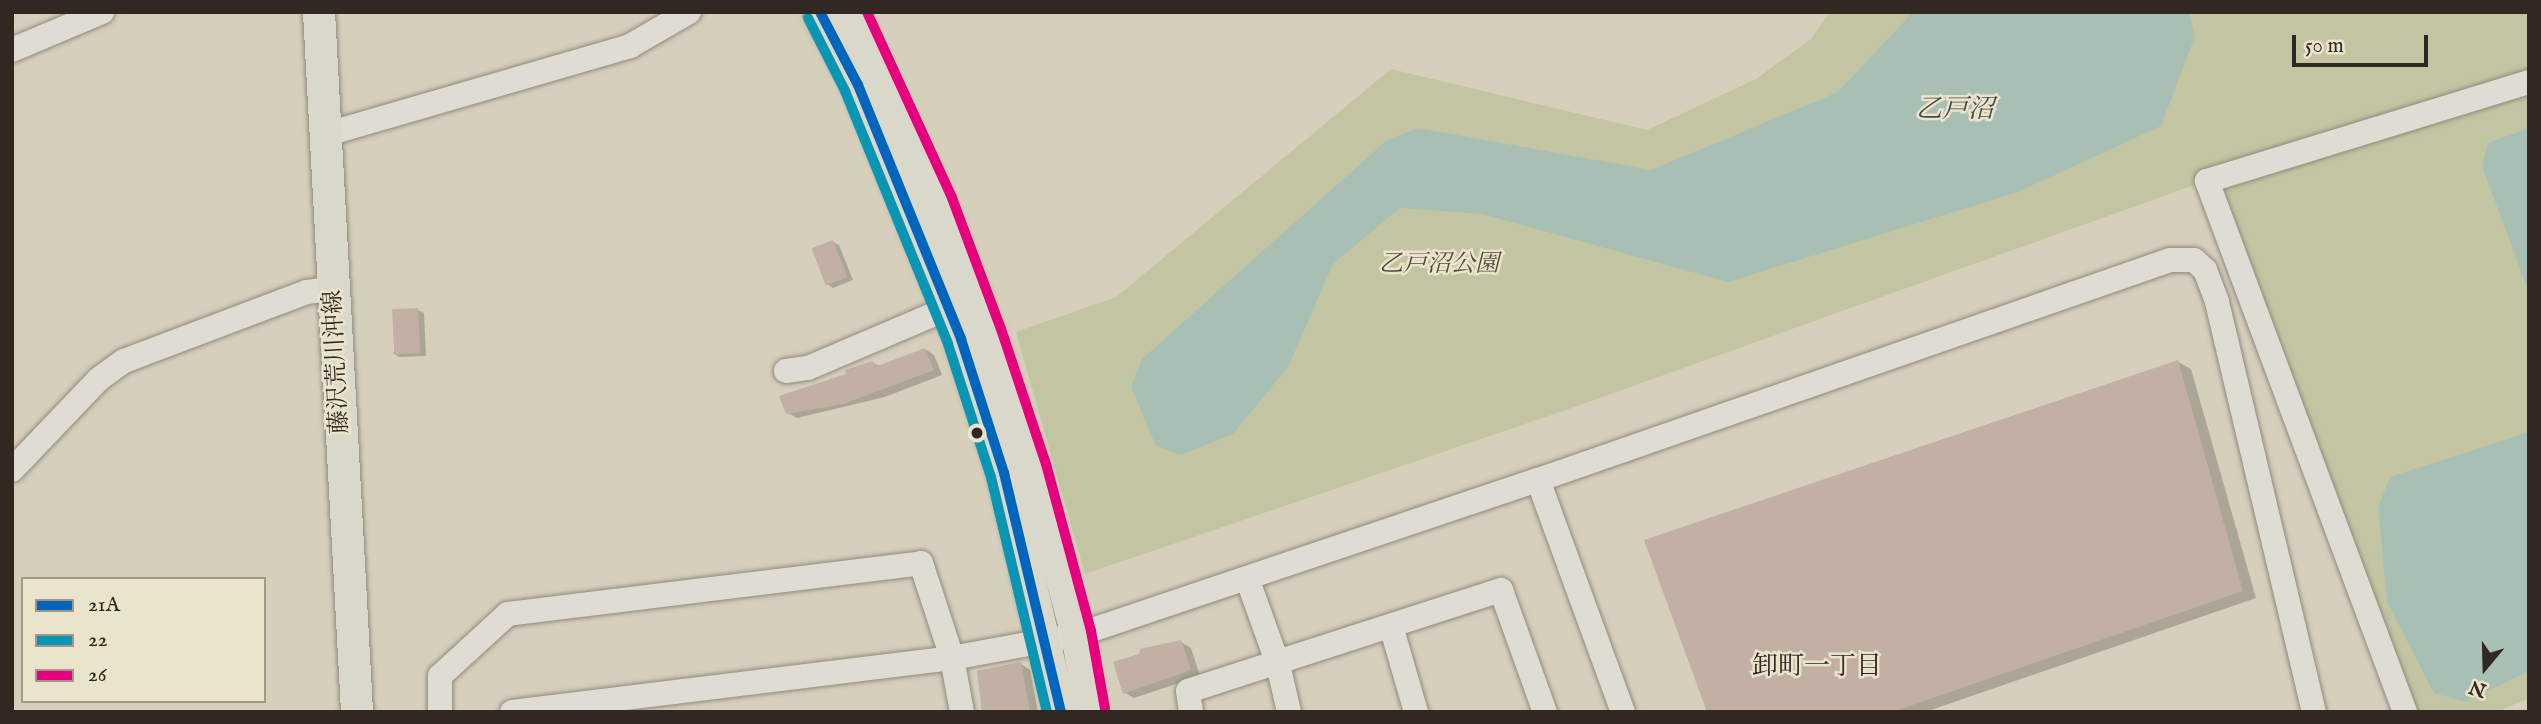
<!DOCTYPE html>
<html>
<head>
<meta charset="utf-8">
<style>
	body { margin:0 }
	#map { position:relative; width:2541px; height:724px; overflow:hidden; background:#d6cfbc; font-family:"IM FELL English","Noto Serif JP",serif }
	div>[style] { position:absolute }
	.green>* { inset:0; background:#c3c5a2 }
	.water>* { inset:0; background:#a8bfb4 }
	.shadow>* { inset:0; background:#0003 }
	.building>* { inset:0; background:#c1b0a3; transform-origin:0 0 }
	.roads { filter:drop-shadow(0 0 2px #908a7f) drop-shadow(0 0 2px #908a7f) }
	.minor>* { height:24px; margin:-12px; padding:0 12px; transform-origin:12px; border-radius:12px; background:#dfddd3 }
	.major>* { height:32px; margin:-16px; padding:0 16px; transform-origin:16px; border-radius:16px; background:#dad7cb }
	.bus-1>* { height:10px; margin:-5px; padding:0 5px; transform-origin:5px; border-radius:5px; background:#0065bd }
	.bus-2>* { height:10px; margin:-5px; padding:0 5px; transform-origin:5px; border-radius:5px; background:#0896b4 }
	.bus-3>* { height:10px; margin:-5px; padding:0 5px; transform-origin:5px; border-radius:5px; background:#e5007d }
	.dots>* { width:19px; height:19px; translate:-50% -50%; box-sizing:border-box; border:4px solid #ebe4cd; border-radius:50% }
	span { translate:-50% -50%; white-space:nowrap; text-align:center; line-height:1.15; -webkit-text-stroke:5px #ebe4cd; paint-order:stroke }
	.park-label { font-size:24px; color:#524c3c; font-style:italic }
	.street-label { font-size:24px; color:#322721 }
	.water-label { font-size:26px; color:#4a4b45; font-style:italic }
	.neighbourhood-label { font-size:26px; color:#322721 }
	.frame { position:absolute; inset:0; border:14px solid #322721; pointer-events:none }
	.legend { position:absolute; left:21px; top:577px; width:245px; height:126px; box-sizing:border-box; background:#ebe4cd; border:2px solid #a19888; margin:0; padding:9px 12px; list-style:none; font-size:21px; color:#322721 }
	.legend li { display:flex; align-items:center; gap:14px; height:35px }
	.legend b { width:35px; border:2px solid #a19888 }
	.north { position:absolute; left:2450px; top:633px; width:70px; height:70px; -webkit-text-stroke:5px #ebe4cd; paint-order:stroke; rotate:199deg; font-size:19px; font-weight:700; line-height:28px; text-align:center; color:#322721 }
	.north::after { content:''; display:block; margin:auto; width:24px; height:32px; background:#322721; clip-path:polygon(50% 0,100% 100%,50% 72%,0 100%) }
	.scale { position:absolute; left:2292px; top:35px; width:136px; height:32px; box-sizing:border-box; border:4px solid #322721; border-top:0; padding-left:9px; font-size:21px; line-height:24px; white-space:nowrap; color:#322721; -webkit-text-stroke:5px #ebe4cd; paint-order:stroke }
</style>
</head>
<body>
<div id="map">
	<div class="green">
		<i style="clip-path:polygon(1830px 12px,2529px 12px,2529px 698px,2497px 712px,2411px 712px,2200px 183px,1566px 410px,1085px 574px,1016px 332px,1116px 297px,1391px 69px,1647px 130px,1756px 79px,1811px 39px)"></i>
	</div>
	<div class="water">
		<i style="clip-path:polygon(1913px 12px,2189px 12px,2195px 36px,2161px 126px,2018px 192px,1728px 282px,1482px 214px,1400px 208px,1333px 264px,1288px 367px,1233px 434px,1181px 455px,1156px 446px,1131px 387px,1142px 359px,1387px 140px,1418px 128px,1651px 170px,1838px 92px)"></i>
		<i style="clip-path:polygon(2529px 128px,2529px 293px,2482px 166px,2488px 143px)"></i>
		<i style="clip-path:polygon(2529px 432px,2529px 671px,2465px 702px,2434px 693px,2387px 602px,2378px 507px,2390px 477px)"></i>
	</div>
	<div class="shadow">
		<i style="clip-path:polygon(833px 242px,839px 245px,853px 280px,833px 288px,827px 284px)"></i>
		<i style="clip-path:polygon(418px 310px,424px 313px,426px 356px,399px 357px,393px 353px)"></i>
		<i style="clip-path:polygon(925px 349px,934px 355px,942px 375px,885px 397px,797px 418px,788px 413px,873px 363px,880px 366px)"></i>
		<i style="clip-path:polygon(2178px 362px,2191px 369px,2256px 598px,1925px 712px,1709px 712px)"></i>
		<i style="clip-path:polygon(1181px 642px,1191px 648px,1200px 676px,1134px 698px,1125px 693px)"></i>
		<i style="clip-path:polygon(1021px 664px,1030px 670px,1038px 712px,986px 712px)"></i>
	</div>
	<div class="building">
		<i style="left:833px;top:240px;width:40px;height:23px;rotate:69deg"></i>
		<i style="left:418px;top:308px;width:45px;height:26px;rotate:87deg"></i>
		<i style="clip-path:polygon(925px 348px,934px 370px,843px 404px,786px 414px,779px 396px,846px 374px,845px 370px,873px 361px,875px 367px)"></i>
		<i style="clip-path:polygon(2178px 360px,2243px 591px,1892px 712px,1707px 712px,1644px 540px)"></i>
		<i style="clip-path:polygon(1181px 640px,1191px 670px,1123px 694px,1113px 662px,1139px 654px,1140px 649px)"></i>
		<i style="clip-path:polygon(1021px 662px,1030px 712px,982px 712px,977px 671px)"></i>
	</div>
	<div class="roads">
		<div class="minor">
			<i style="left:12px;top:50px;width:98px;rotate:-22.9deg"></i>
			<i style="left:324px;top:135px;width:319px;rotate:-16.2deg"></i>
			<i style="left:630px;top:46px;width:68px;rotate:-30deg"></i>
			<i style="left:786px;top:371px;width:22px;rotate:-8deg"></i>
			<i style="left:808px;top:368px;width:153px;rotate:-23.1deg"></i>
			<i style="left:12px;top:470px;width:126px;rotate:-46.3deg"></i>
			<i style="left:99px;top:379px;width:31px;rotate:-36deg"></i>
			<i style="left:124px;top:361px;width:196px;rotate:-20.7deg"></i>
			<i style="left:307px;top:292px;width:25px;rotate:-7deg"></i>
			<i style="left:1538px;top:480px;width:247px;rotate:69.9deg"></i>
			<i style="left:1247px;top:578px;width:91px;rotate:70.2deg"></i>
			<i style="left:1278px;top:664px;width:49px;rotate:77.1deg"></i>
			<i style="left:1391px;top:626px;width:90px;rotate:73.8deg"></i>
			<i style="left:440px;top:712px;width:36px;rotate:-90deg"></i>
			<i style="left:440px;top:676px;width:92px;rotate:-42.4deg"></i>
			<i style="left:508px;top:614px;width:416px;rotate:-7deg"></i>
			<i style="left:921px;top:563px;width:100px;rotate:71.9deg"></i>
			<i style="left:952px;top:658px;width:55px;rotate:79.5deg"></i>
			<i style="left:512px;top:712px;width:443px;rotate:-7deg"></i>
			<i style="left:952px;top:658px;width:127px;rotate:-10.4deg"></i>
			<i style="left:1077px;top:635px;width:486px;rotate:-18.6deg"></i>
			<i style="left:1538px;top:480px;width:669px;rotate:-19.19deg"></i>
			<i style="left:2170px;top:260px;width:24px"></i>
			<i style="left:2194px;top:260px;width:15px;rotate:42deg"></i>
			<i style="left:2205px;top:270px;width:34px;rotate:69deg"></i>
			<i style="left:2217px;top:302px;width:421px;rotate:76.7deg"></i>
			<i style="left:1191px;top:712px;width:21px;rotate:-98deg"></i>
			<i style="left:1188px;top:691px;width:329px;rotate:-17.9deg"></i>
			<i style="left:1501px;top:590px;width:130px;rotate:70.2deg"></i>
			<i style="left:2405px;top:712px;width:567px;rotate:-110.45deg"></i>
			<i style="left:2207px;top:181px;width:337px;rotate:-17.1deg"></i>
		</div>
		<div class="major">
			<i style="left:319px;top:12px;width:701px;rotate:86.89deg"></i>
			<i style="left:820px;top:12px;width:82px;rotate:62.5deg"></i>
			<i style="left:858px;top:85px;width:274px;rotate:67.9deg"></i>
			<i style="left:961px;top:339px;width:141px;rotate:72.2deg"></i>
			<i style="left:1004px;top:473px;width:246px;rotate:76.6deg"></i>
			<i style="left:851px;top:12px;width:211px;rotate:65.4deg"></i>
			<i style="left:939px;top:204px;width:138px;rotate:69.2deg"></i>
			<i style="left:988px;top:333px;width:142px;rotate:71.9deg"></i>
			<i style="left:1032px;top:468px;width:173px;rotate:74.9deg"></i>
			<i style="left:1077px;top:635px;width:78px;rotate:79.7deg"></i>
		</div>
	</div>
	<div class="bus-1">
		<i style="left:820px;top:12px;width:82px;rotate:62.5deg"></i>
		<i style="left:858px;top:85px;width:274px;rotate:67.9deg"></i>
		<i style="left:961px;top:339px;width:141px;rotate:72.2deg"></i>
		<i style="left:1004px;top:473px;width:246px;rotate:76.6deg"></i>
	</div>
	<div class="bus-2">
		<i style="left:808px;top:18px;width:82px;rotate:63.1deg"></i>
		<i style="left:845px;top:91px;width:273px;rotate:67.8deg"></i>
		<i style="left:948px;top:344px;width:140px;rotate:72.1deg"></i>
		<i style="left:991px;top:477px;width:242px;rotate:76.6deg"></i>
	</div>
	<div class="bus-3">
		<i style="left:867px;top:12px;width:205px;rotate:65.4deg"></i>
		<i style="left:952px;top:198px;width:140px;rotate:69.5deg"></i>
		<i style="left:1001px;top:329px;width:142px;rotate:71.6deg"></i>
		<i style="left:1046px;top:464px;width:173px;rotate:74.9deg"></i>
		<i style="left:1091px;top:631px;width:79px;rotate:79.8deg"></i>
	</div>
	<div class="dots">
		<i style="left:977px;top:433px;background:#322721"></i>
	</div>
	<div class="park-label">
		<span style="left:1439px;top:265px">乙戸沼公園</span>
	</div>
	<div class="street-label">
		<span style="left:337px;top:362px;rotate:-93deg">藤沢荒川沖線</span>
	</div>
	<div class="water-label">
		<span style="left:1955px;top:110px">乙戸沼</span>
	</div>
	<div class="neighbourhood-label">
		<span style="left:1817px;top:667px">卸町一丁目</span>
	</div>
	<div class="frame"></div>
	<ul class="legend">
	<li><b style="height:9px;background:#0065bd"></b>21A</li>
	<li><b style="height:9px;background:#0896b4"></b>22</li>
	<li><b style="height:9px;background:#e5007d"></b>26</li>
	</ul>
	<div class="north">N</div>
	<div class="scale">50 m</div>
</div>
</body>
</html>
